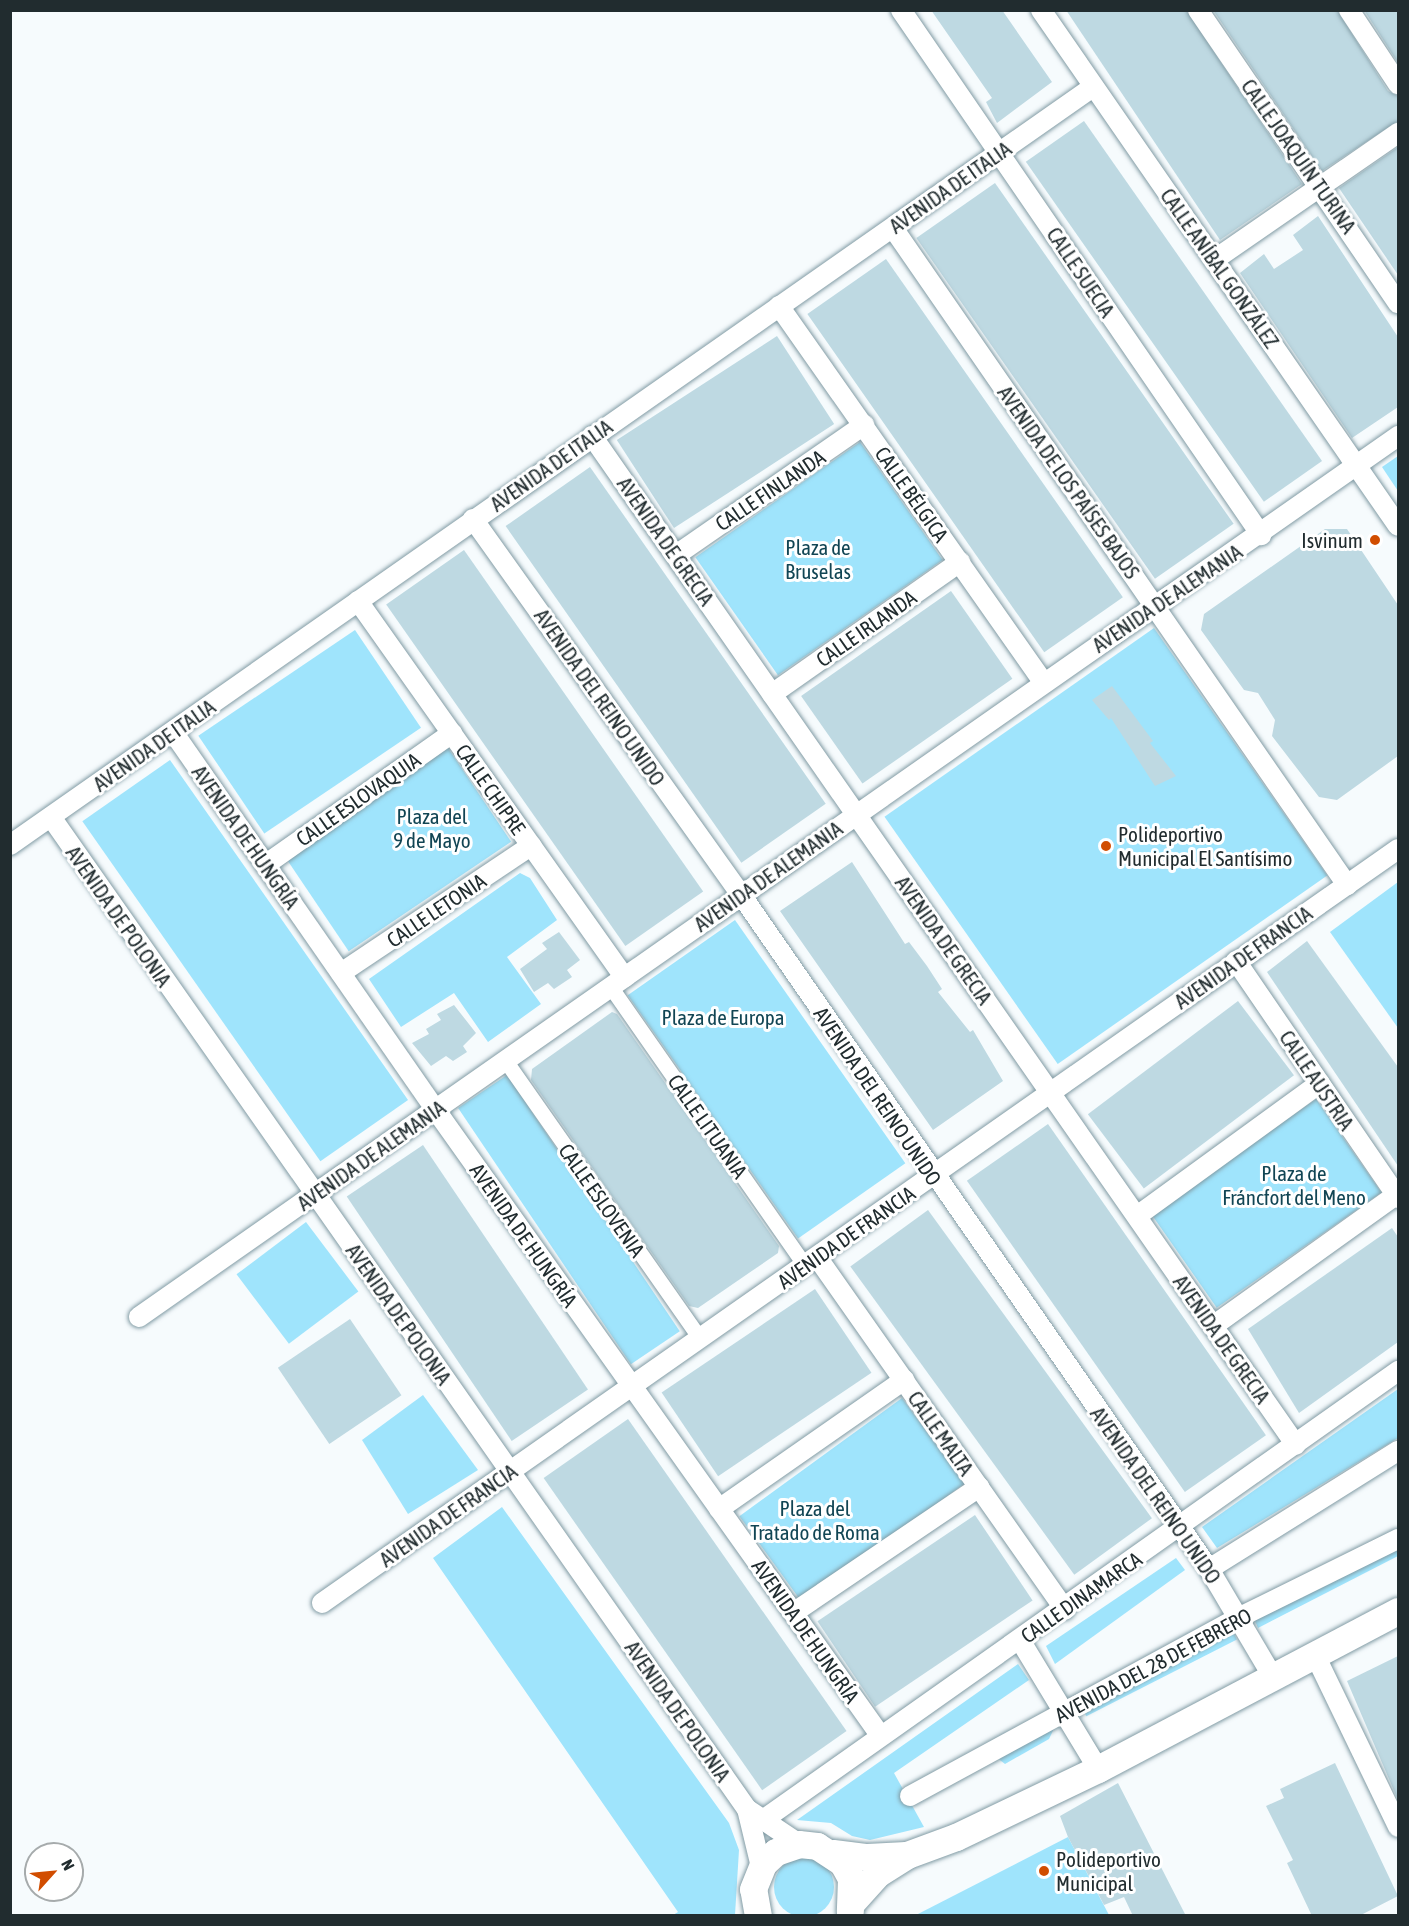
<!DOCTYPE html>
<html>
<head>
<meta charset="utf-8">
<style>
	body { margin:0 }
	#map { position:relative; width:1409px; height:1926px; overflow:hidden; background:#f6fbfd; font-family:"Asap Condensed",sans-serif }
	div>[style] { position:absolute }
	.green>* { inset:0; background:#9fe4fc; transform-origin:0 0 }
	.round { border-radius:50% }
	.building>* { inset:0; background:#bed9e2; transform-origin:0 0 }
	.roads { filter:drop-shadow(0 0 2px #819ba4) drop-shadow(0 0 2px #819ba4) }
	.pedestrian>* { height:15px; margin:-7.5px; padding:0 7.5px; transform-origin:7.5px; border-radius:7.5px; background:#fff }
	.minor>* { height:20px; margin:-10px; padding:0 10px; transform-origin:10px; border-radius:10px; background:#fff }
	.secondary>* { height:27px; margin:-13.5px; padding:0 13.5px; transform-origin:13.5px; border-radius:13.5px; background:#fff }
	.dots>* { width:16px; height:16px; translate:-50% -50%; box-sizing:border-box; border:3px solid #fff; border-radius:50% }
	span { translate:-50% -50%; white-space:nowrap; text-align:center; line-height:1.15; -webkit-text-stroke:6px #fff; paint-order:stroke }
	.street-label { font-size:21px; color:#212c2f }
	.poi-label { font-size:21px; color:#212c2f }
	.right { translate:-100% -50%; text-align:right }
	.left { translate:0 -50%; text-align:left }
	.park-label { font-size:21px; color:#114554 }
	.frame { position:absolute; inset:0; border:12px solid #212c2f; pointer-events:none }
	.north { position:absolute; left:24px; top:1842px; width:60px; height:60px; box-sizing:border-box; background:#fff; border:2px solid #a6abac; border-radius:50%; rotate:63deg; font-size:16px; font-weight:700; line-height:24px; text-align:center; color:#212c2f }
	.north::after { content:''; display:block; margin:auto; width:21px; height:27px; background:#d14d00; clip-path:polygon(50% 0,100% 100%,50% 72%,0 100%) }
</style>
</head>
<body>
<div id="map">
	<div class="green">
		<i style="left:860px;top:442px;width:144px;height:201px;rotate:55deg"></i>
		<i style="clip-path:polygon(1398px 456px,1398px 491px,1382px 467px)"></i>
		<i style="left:1154px;top:628px;width:302px;height:329px;rotate:55deg"></i>
		<i style="left:355px;top:630px;width:118px;height:189px;rotate:56deg"></i>
		<i style="left:448px;top:748px;width:113px;height:196px;rotate:56deg"></i>
		<i style="left:170px;top:760px;width:415px;height:107px;rotate:55deg"></i>
		<i style="clip-path:polygon(520px 873px,530px 878px,557px 920px,507px 957px,541px 1004px,488px 1042px,454px 993px,401px 1027px,369px 979px)"></i>
		<i style="clip-path:polygon(1398px 882px,1398px 1028px,1330px 932px)"></i>
		<i style="left:735px;top:920px;width:297px;height:131px;rotate:55deg"></i>
		<i style="left:507px;top:1075px;width:309px;height:59px;rotate:56deg"></i>
		<i style="left:1316px;top:1099px;width:114px;height:201px;rotate:55deg"></i>
		<i style="left:306px;top:1222px;width:87px;height:87px;rotate:53deg"></i>
		<i style="clip-path:polygon(1398px 1389px,1398px 1438px,1217px 1548px,1202px 1527px)"></i>
		<i style="clip-path:polygon(423px 1395px,478px 1470px,408px 1514px,362px 1440px)"></i>
		<i style="left:902px;top:1398px;width:106px;height:201px;rotate:54deg"></i>
		<i style="clip-path:polygon(502px 1507px,729px 1823px,739px 1850px,735px 1915px,673px 1915px,678px 1912px,433px 1558px)"></i>
		<i style="clip-path:polygon(1398px 1544px,1398px 1556px,1258px 1628px,1253px 1616px)"></i>
		<i style="clip-path:polygon(1176px 1558px,1185px 1570px,1055px 1664px,1046px 1646px)"></i>
		<i style="left:1231px;top:1628px;width:13px;height:169px;rotate:63deg"></i>
		<i style="clip-path:polygon(1018px 1664px,1029px 1680px,894px 1773px,924px 1827px,870px 1840px,852px 1836px,831px 1823px,797px 1820px)"></i>
		<i style="clip-path:polygon(1057px 1722px,1049px 1739px,1005px 1764px,996px 1757px)"></i>
		<i style="clip-path:polygon(1068px 1837px,1109px 1915px,916px 1915px)"></i>
		<i class="round" style="left:774px;top:1857px;width:60px;height:60px"></i>
	</div>
	<div class="building">
		<i style="clip-path:polygon(931px 10px,1002px 10px,1052px 82px,997px 123px,986px 102px,992px 98px)"></i>
		<i style="clip-path:polygon(1066px 10px,1186px 10px,1302px 184px,1220px 240px)"></i>
		<i style="clip-path:polygon(1213px 10px,1337px 10px,1388px 91px,1398px 96px,1398px 121px,1322px 171px)"></i>
		<i style="clip-path:polygon(1364px 10px,1398px 10px,1398px 63px)"></i>
		<i style="left:1084px;top:121px;width:415px;height:71px;rotate:55deg"></i>
		<i style="clip-path:polygon(1398px 147px,1398px 275px,1339px 188px)"></i>
		<i style="left:995px;top:183px;width:416px;height:96px;rotate:55deg"></i>
		<i style="clip-path:polygon(1318px 216px,1398px 337px,1398px 407px,1352px 438px,1240px 273px,1264px 254px,1274px 269px,1303px 250px,1293px 235px)"></i>
		<i style="left:886px;top:259px;width:413px;height:96px;rotate:55deg"></i>
		<i style="left:777px;top:336px;width:105px;height:191px;rotate:57deg"></i>
		<i style="left:590px;top:467px;width:411px;height:103px;rotate:55deg"></i>
		<i style="clip-path:polygon(1325px 529px,1347px 529px,1398px 605px,1398px 756px,1337px 800px,1319px 797px,1272px 736px,1275px 720px,1258px 693px,1244px 690px,1201px 630px,1204px 614px)"></i>
		<i style="left:464px;top:550px;width:417px;height:95px;rotate:55deg"></i>
		<i style="left:951px;top:591px;width:107px;height:183px;rotate:55deg"></i>
		<i style="clip-path:polygon(1112px 686px,1153px 741px,1150px 743px,1176px 776px,1155px 786px,1111px 718px,1109px 720px,1092px 700px)"></i>
		<i style="clip-path:polygon(852px 862px,905px 944px,909px 942px,927px 966px,942px 989px,938px 992px,970px 1032px,973px 1030px,1003px 1081px,933px 1130px,780px 911px)"></i>
		<i style="clip-path:polygon(559px 932px,580px 960px,567px 970px,572px 977px,554px 989px,548px 983px,534px 992px,520px 969px,547px 949px,542px 943px)"></i>
		<i style="clip-path:polygon(1307px 941px,1398px 1067px,1398px 1166px,1267px 972px)"></i>
		<i style="left:1238px;top:1001px;width:93px;height:188px;rotate:53deg"></i>
		<i style="clip-path:polygon(454px 1005px,476px 1033px,463px 1046px,467px 1052px,453px 1061px,446px 1056px,431px 1066px,412px 1043px,429px 1034px,426px 1029px,441px 1020px,437px 1014px)"></i>
		<i style="clip-path:polygon(612px 1012px,617px 1014px,779px 1246px,778px 1253px,698px 1308px,689px 1306px,531px 1080px,532px 1069px)"></i>
		<i style="left:1048px;top:1124px;width:380px;height:99px;rotate:55deg"></i>
		<i style="left:423px;top:1145px;width:295px;height:92px;rotate:56deg"></i>
		<i style="left:928px;top:1210px;width:381px;height:96px;rotate:54deg"></i>
		<i style="clip-path:polygon(1392px 1228px,1398px 1237px,1398px 1342px,1299px 1413px,1248px 1329px)"></i>
		<i style="left:815px;top:1289px;width:101px;height:185px;rotate:56deg"></i>
		<i style="left:350px;top:1319px;width:92px;height:87px;rotate:56deg"></i>
		<i style="left:628px;top:1419px;width:381px;height:103px;rotate:55deg"></i>
		<i style="left:975px;top:1515px;width:103px;height:190px;rotate:56deg"></i>
		<i style="clip-path:polygon(1398px 1656px,1398px 1800px,1347px 1681px)"></i>
		<i style="clip-path:polygon(1335px 1763px,1398px 1896px,1359px 1916px,1312px 1916px,1287px 1863px,1293px 1860px,1266px 1806px,1284px 1798px,1280px 1789px)"></i>
		<i style="clip-path:polygon(1118px 1783px,1186px 1916px,1133px 1916px,1124px 1897px,1104px 1905px,1068px 1837px,1060px 1816px)"></i>
	</div>
	<div class="roads">
		<div class="pedestrian">
			<i style="left:610px;top:986px;width:341px;rotate:55.1deg"></i>
			<i style="left:505px;top:1060px;width:340px;rotate:55deg"></i>
		</div>
		<div class="minor">
			<i style="left:901px;top:10px;width:637px;rotate:55.56deg"></i>
			<i style="left:1041px;top:10px;width:627px;rotate:55.32deg"></i>
			<i style="left:1198px;top:10px;width:355px;rotate:55.7deg"></i>
			<i style="left:1349px;top:10px;width:89px;rotate:56.5deg"></i>
			<i style="left:893px;top:228px;width:799px;rotate:55.35deg"></i>
			<i style="left:1214px;top:260px;width:224px;rotate:-34.6deg"></i>
			<i style="left:779px;top:306px;width:461px;rotate:54.9deg"></i>
			<i style="left:592px;top:436px;width:1230px;rotate:55.1deg"></i>
			<i style="left:473px;top:519px;width:463px;rotate:54.5deg"></i>
			<i style="left:742px;top:896px;width:819px;rotate:55.24deg"></i>
			<i style="left:1209px;top:1569px;width:128px;rotate:59.4deg"></i>
			<i style="left:676px;top:555px;width:229px;rotate:-34.7deg"></i>
			<i style="left:358px;top:601px;width:461px;rotate:54.7deg"></i>
			<i style="left:772px;top:694px;width:230px;rotate:-35.1deg"></i>
			<i style="left:173px;top:732px;width:459px;rotate:55.2deg"></i>
			<i style="left:435px;top:1109px;width:768px;rotate:54.59deg"></i>
			<i style="left:51px;top:817px;width:1212px;rotate:54.95deg"></i>
			<i style="left:747px;top:1809px;width:63px;rotate:33.9deg"></i>
			<i style="left:10px;top:845px;width:1322px;rotate:-34.99deg"></i>
			<i style="left:265px;top:865px;width:229px;rotate:-35.2deg"></i>
			<i style="left:1236px;top:961px;width:287px;rotate:55.6deg"></i>
			<i style="left:341px;top:973px;width:229px;rotate:-33.8deg"></i>
			<i style="left:1137px;top:1216px;width:226px;rotate:-36deg"></i>
			<i style="left:817px;top:1257px;width:431px;rotate:54.9deg"></i>
			<i style="left:139px;top:1317px;width:1537px;rotate:-34.98deg"></i>
			<i style="left:1213px;top:1326px;width:225px;rotate:-35.6deg"></i>
			<i style="left:719px;top:1509px;width:226px;rotate:-34.9deg"></i>
			<i style="left:1209px;top:1569px;width:223px;rotate:-32deg"></i>
			<i style="left:322px;top:1603px;width:1314px;rotate:-35.02deg"></i>
			<i style="left:793px;top:1613px;width:225px;rotate:-34.1deg"></i>
			<i style="left:1020px;top:1640px;width:151px;rotate:58.8deg"></i>
			<i style="left:1315px;top:1655px;width:191px;rotate:64.2deg"></i>
			<i style="left:910px;top:1796px;width:373px;rotate:-28.5deg"></i>
			<i style="left:1238px;top:1618px;width:178px;rotate:-26.3deg"></i>
			<i style="left:747px;top:1809px;width:60px;rotate:76.4deg"></i>
			<i style="left:763px;top:1820px;width:778px;rotate:-35.26deg"></i>
		</div>
		<div class="secondary">
			<i style="left:833px;top:1853px;width:34px;rotate:7deg"></i>
			<i style="left:867px;top:1857px;width:39px;rotate:-3deg"></i>
			<i style="left:853px;top:1901px;width:36px;rotate:-48deg"></i>
			<i style="left:877px;top:1874px;width:36px;rotate:-32deg"></i>
			<i style="left:907px;top:1855px;width:52px;rotate:-20.2deg"></i>
			<i style="left:956px;top:1837px;width:157px;rotate:-25.6deg"></i>
			<i style="left:1098px;top:1769px;width:339px;rotate:-27.8deg"></i>
			<i style="left:758px;top:1916px;width:27px;rotate:-100deg"></i>
			<i style="left:753px;top:1889px;width:27px;rotate:-68deg"></i>
			<i style="left:763px;top:1864px;width:18px;rotate:-43deg"></i>
			<i style="left:776px;top:1852px;width:24px;rotate:-19deg"></i>
			<i style="left:799px;top:1844px;width:18px;rotate:6deg"></i>
			<i style="left:817px;top:1846px;width:30px;rotate:33deg"></i>
			<i style="left:842px;top:1862px;width:18px;rotate:61deg"></i>
			<i style="left:851px;top:1878px;width:33px;rotate:92deg"></i>
		</div>
	</div>
	<div class="dots">
		<i style="left:1375px;top:540px;background:#d14d00"></i>
		<i style="left:1106px;top:846px;background:#d14d00"></i>
		<i style="left:1044px;top:1871px;background:#d14d00"></i>
	</div>
	<div class="street-label">
		<span style="left:1299px;top:156px;rotate:55deg">CALLE JOAQUÍN TURINA</span>
		<span style="left:950px;top:187px;rotate:-35deg">AVENIDA DE ITALIA</span>
		<span style="left:1220px;top:268px;rotate:55deg">CALLE ANÍBAL GONZÁLEZ</span>
		<span style="left:1081px;top:272px;rotate:56deg">CALLE SUECIA</span>
		<span style="left:551px;top:465px;rotate:-35deg">AVENIDA DE ITALIA</span>
		<span style="left:1069px;top:482px;rotate:55deg">AVENIDA DE LOS PAÍSES BAJOS</span>
		<span style="left:770px;top:490px;rotate:-34deg">CALLE FINLANDA</span>
		<span style="left:912px;top:494px;rotate:55deg">CALLE BÉLGICA</span>
		<span style="left:666px;top:541px;rotate:55deg">AVENIDA DE GRECIA</span>
		<span style="left:1167px;top:598px;rotate:-34deg">AVENIDA DE ALEMANIA</span>
		<span style="left:866px;top:628px;rotate:-35deg">CALLE IRLANDA</span>
		<span style="left:600px;top:697px;rotate:55deg">AVENIDA DEL REINO UNIDO</span>
		<span style="left:154px;top:745px;rotate:-35deg">AVENIDA DE ITALIA</span>
		<span style="left:491px;top:789px;rotate:55deg">CALLE CHIPRE</span>
		<span style="left:358px;top:799px;rotate:-35deg">CALLE ESLOVAQUIA</span>
		<span style="left:246px;top:837px;rotate:55deg">AVENIDA DE HUNGRÍA</span>
		<span style="left:768px;top:876px;rotate:-35deg">AVENIDA DE ALEMANIA</span>
		<span style="left:436px;top:910px;rotate:-34deg">CALLE LETONIA</span>
		<span style="left:119px;top:916px;rotate:55deg">AVENIDA DE POLONIA</span>
		<span style="left:944px;top:940px;rotate:55deg">AVENIDA DE GRECIA</span>
		<span style="left:1243px;top:957px;rotate:-35deg">AVENIDA DE FRANCIA</span>
		<span style="left:1317px;top:1080px;rotate:56deg">CALLE AUSTRIA</span>
		<span style="left:878px;top:1096px;rotate:56deg">AVENIDA DEL REINO UNIDO</span>
		<span style="left:708px;top:1126px;rotate:55deg">CALLE LITUANIA</span>
		<span style="left:371px;top:1155px;rotate:-35deg">AVENIDA DE ALEMANIA</span>
		<span style="left:602px;top:1200px;rotate:55deg">CALLE ESLOVENIA</span>
		<span style="left:524px;top:1235px;rotate:55deg">AVENIDA DE HUNGRÍA</span>
		<span style="left:846px;top:1237px;rotate:-35deg">AVENIDA DE FRANCIA</span>
		<span style="left:399px;top:1314px;rotate:55deg">AVENIDA DE POLONIA</span>
		<span style="left:1222px;top:1339px;rotate:55deg">AVENIDA DE GRECIA</span>
		<span style="left:941px;top:1433px;rotate:55deg">CALLE MALTA</span>
		<span style="left:1156px;top:1495px;rotate:55deg">AVENIDA DEL REINO UNIDO</span>
		<span style="left:448px;top:1515px;rotate:-35deg">AVENIDA DE FRANCIA</span>
		<span style="left:1081px;top:1597px;rotate:-35deg">CALLE DINAMARCA</span>
		<span style="left:806px;top:1631px;rotate:55deg">AVENIDA DE HUNGRÍA</span>
		<span style="left:1153px;top:1665px;rotate:-28deg">AVENIDA DEL 28 DE FEBRERO</span>
		<span style="left:678px;top:1711px;rotate:55deg">AVENIDA DE POLONIA</span>
	</div>
	<div class="poi-label">
		<span class="right" style="left:1363px;top:540px">Isvinum</span>
		<span class="left" style="left:1118px;top:846px">Polideportivo<br>Municipal El Santísimo</span>
		<span class="left" style="left:1056px;top:1871px">Polideportivo<br>Municipal</span>
	</div>
	<div class="park-label">
		<span style="left:818px;top:559px">Plaza de<br>Bruselas</span>
		<span style="left:432px;top:828px">Plaza del<br>9 de Mayo</span>
		<span style="left:723px;top:1017px">Plaza de Europa</span>
		<span style="left:1294px;top:1185px">Plaza de<br>Fráncfort del Meno</span>
		<span style="left:815px;top:1520px">Plaza del<br>Tratado de Roma</span>
	</div>
	<div class="frame"></div>
	<div class="north">N</div>
</div>
</body>
</html>
